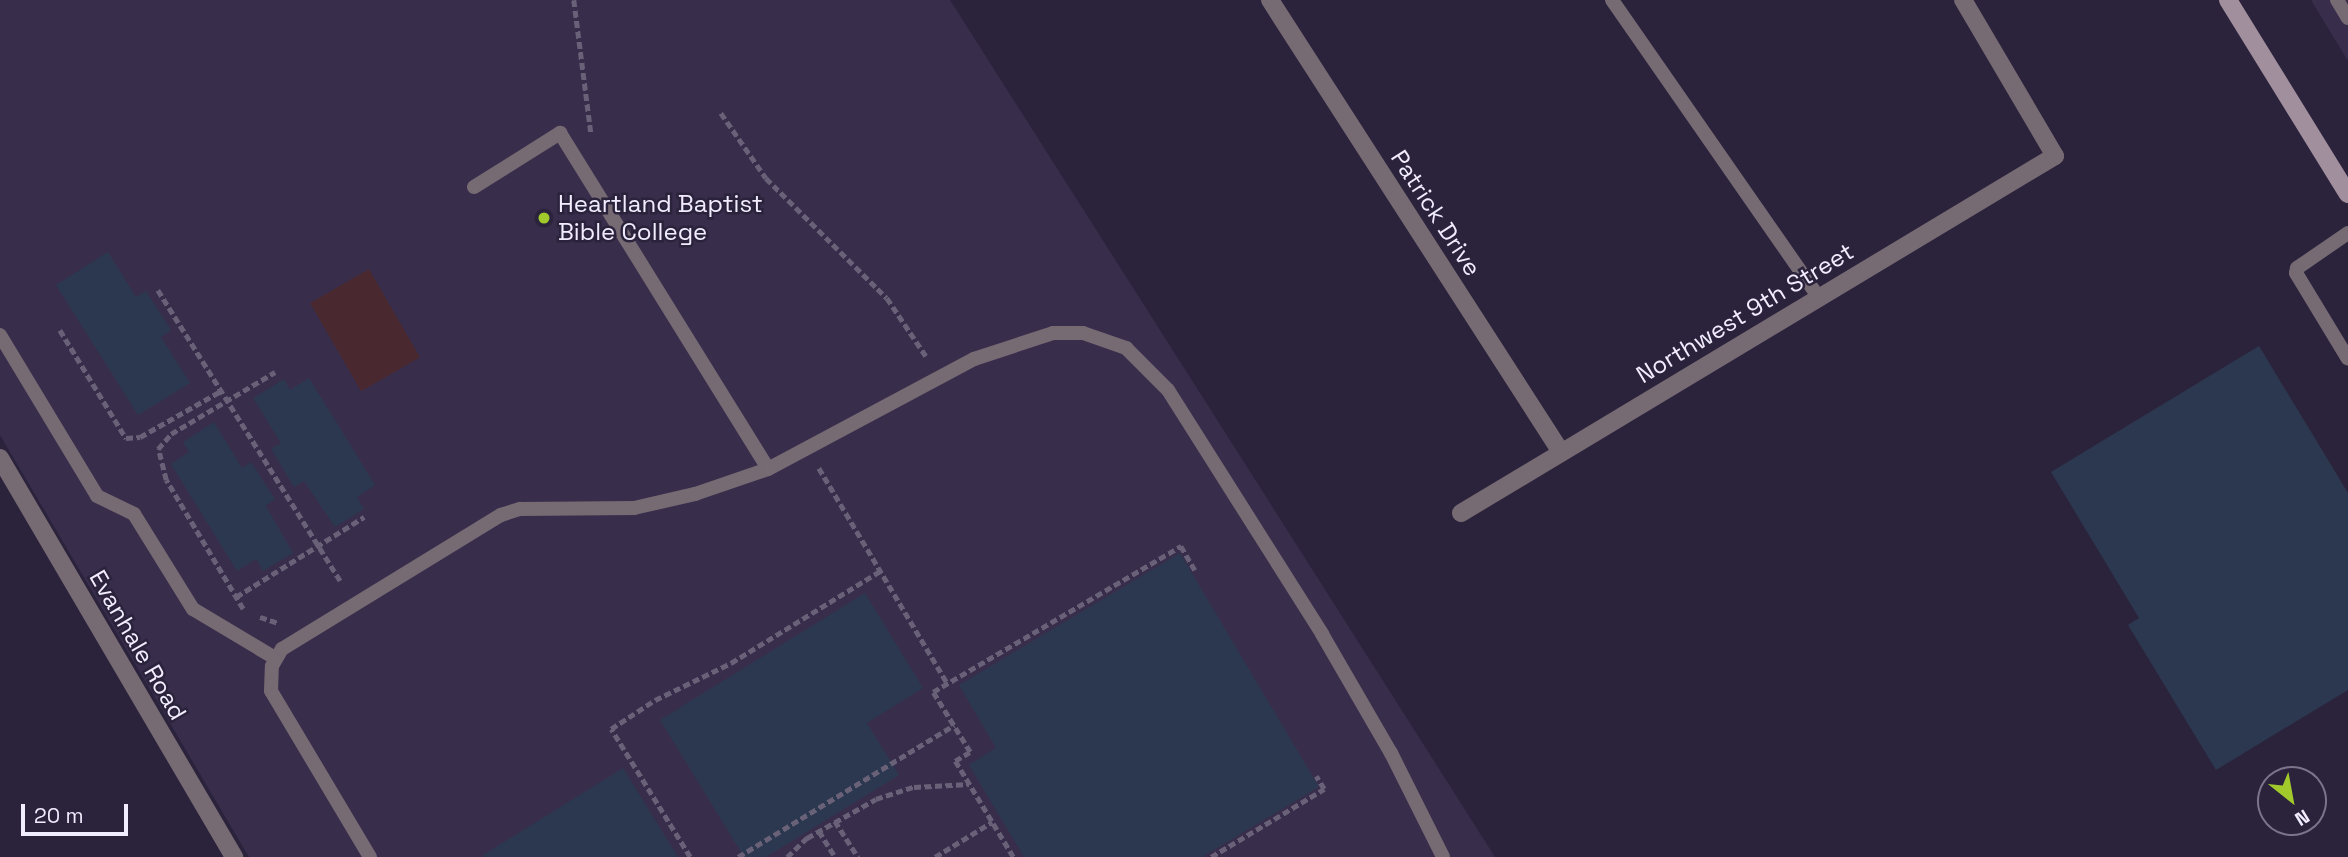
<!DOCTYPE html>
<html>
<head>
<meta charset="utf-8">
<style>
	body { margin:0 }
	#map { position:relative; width:2348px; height:857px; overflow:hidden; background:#2b233c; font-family:"Space Grotesk",sans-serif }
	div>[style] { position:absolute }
	.built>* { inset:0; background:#382e4c }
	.green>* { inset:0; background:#49292f; transform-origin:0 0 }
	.building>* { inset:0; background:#2c384f }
	.path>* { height:4.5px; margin-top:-2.25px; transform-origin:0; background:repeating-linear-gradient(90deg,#686178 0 7px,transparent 0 10.5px) }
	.lane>* { height:14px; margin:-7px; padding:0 7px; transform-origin:7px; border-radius:7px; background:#766a73 }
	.street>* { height:18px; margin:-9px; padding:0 9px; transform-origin:9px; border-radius:9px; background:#766a73 }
	.secondary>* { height:18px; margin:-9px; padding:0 9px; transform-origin:9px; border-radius:9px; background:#a18f9d }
	.dots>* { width:19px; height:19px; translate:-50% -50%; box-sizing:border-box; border:4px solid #2b233c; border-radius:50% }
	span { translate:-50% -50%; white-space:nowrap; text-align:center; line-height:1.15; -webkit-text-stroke:5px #2b233c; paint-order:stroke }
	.poi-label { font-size:24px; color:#f2edfe }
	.left { translate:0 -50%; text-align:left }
	.street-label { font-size:24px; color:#f2edfe }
	.north { position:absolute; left:2257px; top:766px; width:70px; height:70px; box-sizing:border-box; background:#2b233c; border:2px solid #7b748a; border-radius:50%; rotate:149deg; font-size:19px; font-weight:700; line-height:28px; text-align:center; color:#f2edfe }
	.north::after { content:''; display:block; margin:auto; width:24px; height:32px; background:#a1c92b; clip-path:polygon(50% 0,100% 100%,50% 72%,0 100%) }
	.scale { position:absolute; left:21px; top:804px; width:107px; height:32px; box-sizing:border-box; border:4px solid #f2edfe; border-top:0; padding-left:9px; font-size:21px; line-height:24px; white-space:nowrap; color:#f2edfe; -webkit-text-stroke:5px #2b233c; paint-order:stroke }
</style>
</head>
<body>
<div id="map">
	<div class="built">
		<i style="clip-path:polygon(0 0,950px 0,1495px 857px,249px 857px,0 435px)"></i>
		<i style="clip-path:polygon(2311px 0,2348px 0,2348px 61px)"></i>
	</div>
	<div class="green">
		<i style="left:369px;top:269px;width:102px;height:68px;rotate:60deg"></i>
	</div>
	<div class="building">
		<i style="clip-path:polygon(108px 252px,136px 297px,146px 291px,171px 330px,161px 337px,190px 383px,138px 415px,56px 285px)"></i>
		<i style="clip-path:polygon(2259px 346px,2348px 493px,2348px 690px,2216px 770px,2128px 625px,2139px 618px,2051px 472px)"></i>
		<i style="clip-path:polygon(309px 378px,375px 485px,357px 497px,364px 509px,335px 527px,304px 481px,294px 487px,271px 449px,281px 443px,253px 398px,284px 379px,290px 390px)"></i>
		<i style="clip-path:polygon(214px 422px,242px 468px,251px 462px,275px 499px,266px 506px,293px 553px,263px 571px,256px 559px,237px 571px,171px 464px,189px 452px,183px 442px)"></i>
		<i style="clip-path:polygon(1180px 553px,1319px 787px,1202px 857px,1024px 857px,969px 765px,996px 748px,959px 685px)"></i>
		<i style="clip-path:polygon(865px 593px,923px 688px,867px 723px,899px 775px,766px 857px,744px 857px,660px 720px)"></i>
		<i style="clip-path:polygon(623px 768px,678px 857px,484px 857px,483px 855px)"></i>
	</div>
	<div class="path">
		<i style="left:574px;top:0;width:133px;rotate:82.7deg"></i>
		<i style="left:721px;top:113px;width:79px;rotate:55.3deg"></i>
		<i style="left:766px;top:178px;width:170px;rotate:44.8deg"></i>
		<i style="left:887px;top:298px;width:70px;rotate:56.1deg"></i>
		<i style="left:158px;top:290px;width:346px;rotate:57.9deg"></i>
		<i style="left:60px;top:330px;width:127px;rotate:58.6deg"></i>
		<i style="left:126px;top:438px;width:14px;rotate:-4deg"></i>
		<i style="left:140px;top:437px;width:93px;rotate:-29.6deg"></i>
		<i style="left:819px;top:468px;width:252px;rotate:59.2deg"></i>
		<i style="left:236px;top:597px;width:151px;rotate:-32deg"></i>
		<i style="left:243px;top:609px;width:150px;rotate:-120.8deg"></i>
		<i style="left:166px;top:480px;width:32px;rotate:-104deg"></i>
		<i style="left:158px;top:449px;width:20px;rotate:-49deg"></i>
		<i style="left:171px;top:434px;width:121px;rotate:-30.8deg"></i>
		<i style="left:260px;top:617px;width:19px;rotate:18deg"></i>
		<i style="left:835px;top:821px;width:43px;rotate:57.4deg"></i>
		<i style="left:819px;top:831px;width:31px;rotate:58deg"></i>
		<i style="left:690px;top:857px;width:150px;rotate:-121.7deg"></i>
		<i style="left:611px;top:729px;width:53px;rotate:-33.4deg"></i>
		<i style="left:655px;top:700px;width:85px;rotate:-26deg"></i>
		<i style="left:731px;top:663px;width:175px;rotate:-31.7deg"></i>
		<i style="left:738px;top:857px;width:253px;rotate:-31.4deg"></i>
		<i style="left:787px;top:857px;width:28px;rotate:-44deg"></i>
		<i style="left:807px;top:838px;width:79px;rotate:-29.5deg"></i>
		<i style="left:876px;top:799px;width:40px;rotate:-18deg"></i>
		<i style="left:914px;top:787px;width:55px;rotate:-3.1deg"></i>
		<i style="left:935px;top:857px;width:67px;rotate:-31.6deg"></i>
		<i style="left:1013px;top:857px;width:112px;rotate:-121.1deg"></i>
		<i style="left:955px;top:761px;width:17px;rotate:-31deg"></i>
		<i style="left:970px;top:752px;width:70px;rotate:-121.7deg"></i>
		<i style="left:933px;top:692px;width:288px;rotate:-30.5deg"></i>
		<i style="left:1181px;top:546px;width:28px;rotate:60deg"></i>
		<i style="left:1211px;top:857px;width:132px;rotate:-31deg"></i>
		<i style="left:1324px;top:789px;width:15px;rotate:-122deg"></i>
	</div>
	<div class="lane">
		<i style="left:1612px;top:0;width:363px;rotate:55.2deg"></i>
		<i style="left:2337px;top:0;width:21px;rotate:59deg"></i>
		<i style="left:474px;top:187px;width:102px;rotate:-32.1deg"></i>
		<i style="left:560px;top:133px;width:395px;rotate:58.2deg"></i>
		<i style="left:2348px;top:233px;width:62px;rotate:145.5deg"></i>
		<i style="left:2297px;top:268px;width:5px;rotate:101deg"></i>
		<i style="left:2296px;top:273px;width:100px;rotate:58.8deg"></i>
		<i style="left:0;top:335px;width:188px;rotate:58.9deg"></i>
		<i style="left:97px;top:496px;width:41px;rotate:25.9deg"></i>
		<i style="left:134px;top:514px;width:112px;rotate:58.2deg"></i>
		<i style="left:193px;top:609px;width:96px;rotate:30.9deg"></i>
		<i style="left:370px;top:857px;width:193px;rotate:-120.8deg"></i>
		<i style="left:271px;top:691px;width:25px;rotate:-88deg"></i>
		<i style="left:272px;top:666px;width:20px;rotate:-60deg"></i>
		<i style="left:282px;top:649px;width:257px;rotate:-31.5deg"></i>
		<i style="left:501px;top:515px;width:20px;rotate:-18deg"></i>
		<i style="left:520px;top:509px;width:114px;rotate:-0.5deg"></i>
		<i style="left:634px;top:508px;width:63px;rotate:-12.9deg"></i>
		<i style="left:695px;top:494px;width:77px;rotate:-18.9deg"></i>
		<i style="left:768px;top:469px;width:234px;rotate:-28.1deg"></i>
		<i style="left:974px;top:359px;width:83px;rotate:-18.2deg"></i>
		<i style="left:1053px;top:333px;width:30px"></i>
		<i style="left:1083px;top:333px;width:46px;rotate:19.2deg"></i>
		<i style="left:1126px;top:348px;width:59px;rotate:45deg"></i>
		<i style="left:1168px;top:390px;width:289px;rotate:57.7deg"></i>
		<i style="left:1322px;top:634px;width:138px;rotate:59.9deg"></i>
		<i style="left:1391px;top:753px;width:116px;rotate:63.4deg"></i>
	</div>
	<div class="street">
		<i style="left:1270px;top:0;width:538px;rotate:57.23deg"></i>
		<i style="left:0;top:458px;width:463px;rotate:59.6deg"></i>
		<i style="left:1461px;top:513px;width:693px;rotate:-31.01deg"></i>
		<i style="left:2055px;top:156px;width:181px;rotate:-120.5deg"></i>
	</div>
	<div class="secondary">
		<i style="left:2228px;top:0;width:228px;rotate:58.3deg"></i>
	</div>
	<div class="dots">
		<i style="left:544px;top:218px;background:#a1c92b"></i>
	</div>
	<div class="poi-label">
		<span class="left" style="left:558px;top:218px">Heartland Baptist<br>Bible College</span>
	</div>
	<div class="street-label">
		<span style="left:1436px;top:213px;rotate:57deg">Patrick Drive</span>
		<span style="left:1745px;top:313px;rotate:-31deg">Northwest 9th Street</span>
		<span style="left:138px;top:645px;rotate:60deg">Evanhale Road</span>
	</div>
	<div class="north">N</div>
	<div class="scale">20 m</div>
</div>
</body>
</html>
